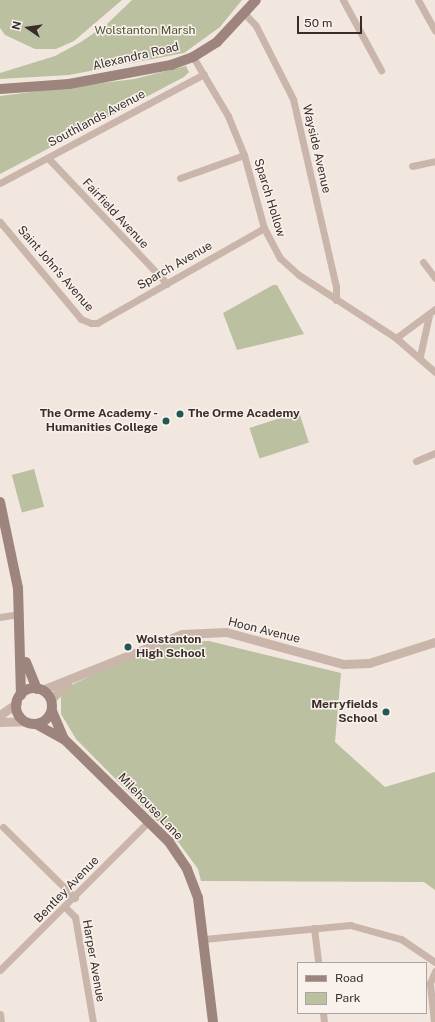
<!DOCTYPE html>
<html>
<head>
<meta charset="utf-8">
<style>
	body { margin:0 }
	#map { position:relative; width:435px; height:1022px; overflow:hidden; background:#f2e7df; font-family:"Public Sans",sans-serif }
	div>[style] { position:absolute }
	.green>* { inset:0; background:#bac0a0; transform-origin:0 0 }
	.minor>* { height:7px; margin:-3.5px; padding:0 3.5px; transform-origin:3.5px; border-radius:3.5px; background:#cab5ab }
	.tertiary>* { height:9px; margin:-4.5px; padding:0 4.5px; transform-origin:4.5px; border-radius:4.5px; background:#cab5ab }
	.secondary>* { height:10px; margin:-5px; padding:0 5px; transform-origin:5px; border-radius:5px; background:#9d857d }
	.secondary>.ring { margin:-5px; padding:0; box-sizing:content-box; background:none; border:10px solid #9d857d; border-radius:50% }
	.dots>* { width:11px; height:11px; translate:-50% -50%; box-sizing:border-box; border:2px solid #f9f1ec; border-radius:50% }
	span { translate:-50% -50%; white-space:nowrap; text-align:center; line-height:1.15; -webkit-text-stroke:3px #f9f1ec; paint-order:stroke }
	.park-label { font-size:12px; color:#4c552f }
	.street-label { font-size:12px; color:#382d2a }
	.poi-label { font-size:12px; color:#382d2a; font-weight:700 }
	.right { translate:-100% -50%; text-align:right }
	.left { translate:0 -50%; text-align:left }
	.legend { position:absolute; left:297px; top:962px; width:130px; height:52px; box-sizing:border-box; background:#f9f1ec; border:1px solid #aca39e; margin:0; padding:5px 7px; list-style:none; font-size:12px; color:#382d2a }
	.legend li { display:flex; align-items:center; gap:8px; height:20px }
	.legend b { width:20px; border:1px solid #aca39e }
	.north { position:absolute; left:8px; top:8px; width:40px; height:40px; -webkit-text-stroke:3px #f9f1ec; paint-order:stroke; rotate:283deg; font-size:11px; font-weight:700; line-height:16px; text-align:center; color:#382d2a }
	.north::after { content:''; display:block; margin:auto; width:14px; height:18px; background:#382d2a; clip-path:polygon(50% 0,100% 100%,50% 72%,0 100%) }
	.scale { position:absolute; left:297px; top:16px; width:65px; height:18px; box-sizing:border-box; border:2px solid #382d2a; border-top:0; padding-left:5px; font-size:12px; line-height:14px; white-space:nowrap; color:#382d2a; -webkit-text-stroke:3px #f9f1ec; paint-order:stroke }
</style>
</head>
<body>
<div id="map">
	<div class="green">
		<i style="clip-path:polygon(0 0,122px 0,74px 41px,56px 49px,35px 49px,5px 35px,0 28px)"></i>
		<i style="clip-path:polygon(132px 0,242px 0,220px 27px,184px 53px,69px 75px,0 79px,0 73px,55px 56px,81px 42px,107px 24px)"></i>
		<i style="clip-path:polygon(186px 66px,189px 72px,184px 77px,0 174px,0 96px,134px 79px)"></i>
		<i style="clip-path:polygon(273px 285px,277px 285px,304px 334px,237px 350px,223px 313px)"></i>
		<i style="left:299px;top:412px;width:32px;height:52px;rotate:72deg"></i>
		<i style="left:34px;top:469px;width:39px;height:23px;rotate:75deg"></i>
		<i style="clip-path:polygon(209px 641px,341px 673px,335px 742px,385px 787px,435px 772px,435px 890px,424px 882px,201px 881px,198px 869px,179px 843px,76px 739px,61px 714px,61px 697px,69px 686px,148px 649px,179px 642px)"></i>
	</div>
	<div class="minor">
		<i style="left:343px;top:0;width:80px;rotate:61.5deg"></i>
		<i style="left:418px;top:0;width:35px;rotate:61deg"></i>
		<i style="left:245px;top:14px;width:16px;rotate:47deg"></i>
		<i style="left:256px;top:26px;width:82px;rotate:63.1deg"></i>
		<i style="left:293px;top:99px;width:192px;rotate:77.1deg"></i>
		<i style="left:336px;top:286px;width:14px;rotate:90deg"></i>
		<i style="left:193px;top:57px;width:69px;rotate:59.3deg"></i>
		<i style="left:228px;top:116px;width:42px;rotate:67.7deg"></i>
		<i style="left:244px;top:155px;width:76px;rotate:74.7deg"></i>
		<i style="left:264px;top:228px;width:34px;rotate:62deg"></i>
		<i style="left:280px;top:258px;width:25px;rotate:42deg"></i>
		<i style="left:299px;top:275px;width:116px;rotate:33deg"></i>
		<i style="left:396px;top:338px;width:52px;rotate:41.1deg"></i>
		<i style="left:48px;top:158px;width:173px;rotate:46.6deg"></i>
		<i style="left:412px;top:166px;width:24px;rotate:-12deg"></i>
		<i style="left:180px;top:178px;width:68px;rotate:-19.8deg"></i>
		<i style="left:0;top:183px;width:231px;rotate:-28.1deg"></i>
		<i style="left:0;top:222px;width:126px;rotate:50.1deg"></i>
		<i style="left:81px;top:319px;width:11px;rotate:22deg"></i>
		<i style="left:91px;top:323px;width:6px"></i>
		<i style="left:97px;top:323px;width:192px;rotate:-29.6deg"></i>
		<i style="left:423px;top:262px;width:20px;rotate:53deg"></i>
		<i style="left:396px;top:338px;width:49px;rotate:-36.6deg"></i>
		<i style="left:420px;top:356px;width:42px;rotate:-77.6deg"></i>
		<i style="left:416px;top:461px;width:21px;rotate:-23deg"></i>
		<i style="left:0;top:617px;width:20px;rotate:-9deg"></i>
		<i style="left:3px;top:827px;width:101px;rotate:44.6deg"></i>
		<i style="left:66px;top:908px;width:13px;rotate:45deg"></i>
		<i style="left:75px;top:917px;width:107px;rotate:80.3deg"></i>
		<i style="left:314px;top:928px;width:35px;rotate:83deg"></i>
		<i style="left:204px;top:939px;width:147px;rotate:-5.5deg"></i>
		<i style="left:350px;top:925px;width:53px;rotate:15.4deg"></i>
		<i style="left:401px;top:939px;width:41px;rotate:34.1deg"></i>
		<i style="left:0;top:970px;width:209px;rotate:-45deg"></i>
		<i style="left:323px;top:1013px;width:9px;rotate:84deg"></i>
		<i style="left:0;top:1014px;width:8px;rotate:83deg"></i>
		<i style="left:434px;top:1022px;width:39px;rotate:-96deg"></i>
		<i style="left:430px;top:983px;width:13px;rotate:-67deg"></i>
	</div>
	<div class="tertiary">
		<i style="left:42px;top:690px;width:151px;rotate:-21.8deg"></i>
		<i style="left:182px;top:634px;width:44px;rotate:-2.6deg"></i>
		<i style="left:226px;top:632px;width:121px;rotate:15.3deg"></i>
		<i style="left:343px;top:664px;width:26px;rotate:-2deg"></i>
		<i style="left:369px;top:663px;width:69px;rotate:-17.7deg"></i>
		<i style="left:51px;top:699px;width:22px;rotate:-43deg"></i>
		<i style="left:0;top:715px;width:21px;rotate:-35deg"></i>
		<i style="left:0;top:722px;width:24px;rotate:-2deg"></i>
	</div>
	<div class="secondary">
		<i style="left:0;top:89px;width:69px;rotate:-4.1deg"></i>
		<i style="left:69px;top:84px;width:104px;rotate:-10.6deg"></i>
		<i style="left:171px;top:65px;width:23px;rotate:-20deg"></i>
		<i style="left:193px;top:57px;width:28px;rotate:-32deg"></i>
		<i style="left:217px;top:42px;width:57px;rotate:-47.1deg"></i>
		<i style="left:0;top:502px;width:88px;rotate:78.2deg"></i>
		<i style="left:18px;top:588px;width:107px;rotate:88.4deg"></i>
		<i style="left:26px;top:662px;width:29px;rotate:68deg"></i>
		<i class="ring" style="left:16px;top:688px;width:26px;height:26px"></i>
		<i style="left:52px;top:711px;width:30px;rotate:67deg"></i>
		<i style="left:36px;top:724px;width:33px;rotate:29deg"></i>
		<i style="left:65px;top:740px;width:146px;rotate:44.4deg"></i>
		<i style="left:169px;top:842px;width:32px;rotate:56deg"></i>
		<i style="left:187px;top:869px;width:31px;rotate:69deg"></i>
		<i style="left:198px;top:898px;width:125px;rotate:83.1deg"></i>
	</div>
	<div class="dots">
		<i style="left:180px;top:414px;background:#225854"></i>
		<i style="left:166px;top:421px;background:#225854"></i>
		<i style="left:128px;top:647px;background:#225854"></i>
		<i style="left:386px;top:712px;background:#225854"></i>
	</div>
	<div class="park-label">
		<span style="left:145px;top:31px">Wolstanton Marsh</span>
	</div>
	<div class="street-label">
		<span style="left:136px;top:57px;rotate:-13deg">Alexandra Road</span>
		<span style="left:97px;top:119px;rotate:-28deg">Southlands Avenue</span>
		<span style="left:316px;top:149px;rotate:77deg">Wayside Avenue</span>
		<span style="left:269px;top:198px;rotate:73deg">Sparch Hollow</span>
		<span style="left:115px;top:214px;rotate:47deg">Fairfield Avenue</span>
		<span style="left:175px;top:266px;rotate:-30deg">Sparch Avenue</span>
		<span style="left:55px;top:269px;rotate:49deg">Saint John's Avenue</span>
		<span style="left:264px;top:631px;rotate:14deg">Hoon Avenue</span>
		<span style="left:150px;top:807px;rotate:46deg">Milehouse Lane</span>
		<span style="left:67px;top:890px;rotate:-46deg">Bentley Avenue</span>
		<span style="left:93px;top:961px;rotate:80deg">Harper Avenue</span>
	</div>
	<div class="poi-label">
		<span class="right" style="left:158px;top:421px">The Orme Academy -<br>Humanities College</span>
		<span class="left" style="left:188px;top:414px">The Orme Academy</span>
		<span class="left" style="left:136px;top:647px">Wolstanton<br>High School</span>
		<span class="right" style="left:378px;top:712px">Merryfields<br>School</span>
	</div>
	<ul class="legend">
	<li><b style="height:5px;background:#9d857d"></b>Road</li>
	<li><b style="height:11px;background:#bac0a0"></b>Park</li>
	</ul>
	<div class="north">N</div>
	<div class="scale">50 m</div>
</div>
</body>
</html>
